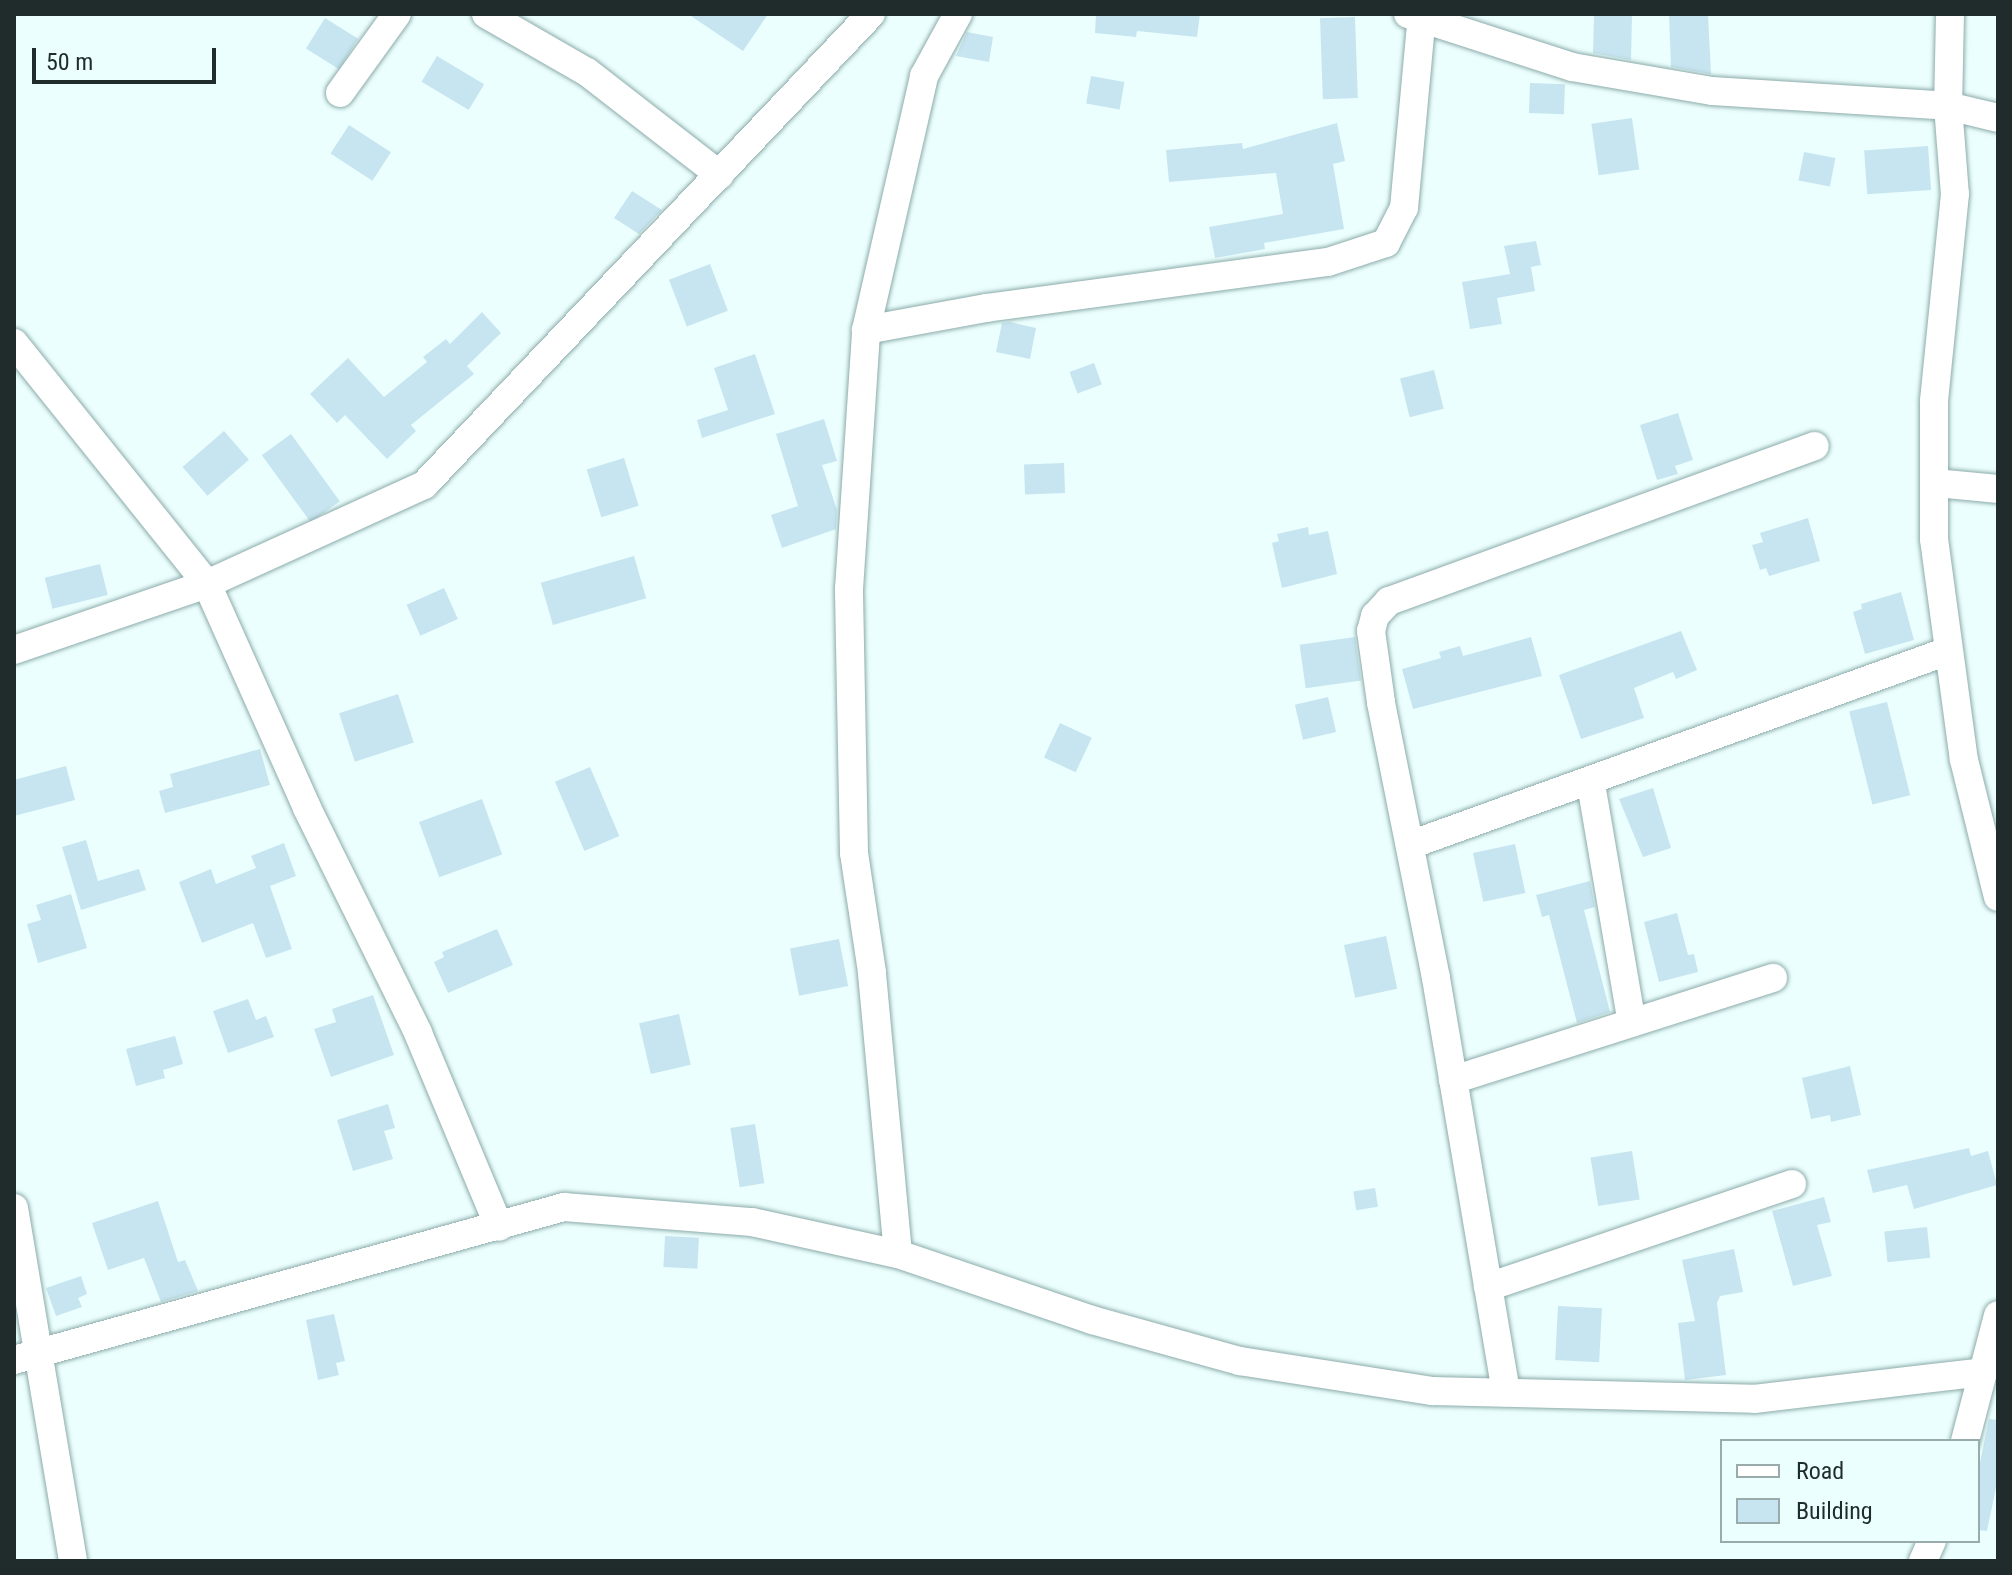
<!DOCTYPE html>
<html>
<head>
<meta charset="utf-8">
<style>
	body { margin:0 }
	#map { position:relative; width:2012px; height:1575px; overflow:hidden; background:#ebfffe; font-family:"Roboto Condensed",sans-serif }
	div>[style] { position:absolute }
	.building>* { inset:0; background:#c7e5f0; transform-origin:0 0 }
	.roads { filter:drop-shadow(0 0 2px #8cabaa) drop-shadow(0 0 2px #8cabaa) }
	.street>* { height:28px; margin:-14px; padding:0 14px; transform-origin:14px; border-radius:14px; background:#fff }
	span { translate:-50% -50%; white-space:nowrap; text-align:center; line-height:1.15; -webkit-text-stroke:7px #ebfffe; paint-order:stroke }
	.frame { position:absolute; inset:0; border:16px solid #1f2c2b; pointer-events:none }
	.legend { position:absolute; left:1720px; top:1439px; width:260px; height:104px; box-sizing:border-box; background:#ebfffe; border:2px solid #99abaa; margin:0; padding:10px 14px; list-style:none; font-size:24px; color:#1f2c2b }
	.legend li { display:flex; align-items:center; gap:16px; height:40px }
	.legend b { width:40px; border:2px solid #99abaa }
	.scale { position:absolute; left:32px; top:48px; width:184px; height:36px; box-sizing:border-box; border:4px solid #1f2c2b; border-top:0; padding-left:10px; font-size:24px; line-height:28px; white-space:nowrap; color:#1f2c2b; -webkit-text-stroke:6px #ebfffe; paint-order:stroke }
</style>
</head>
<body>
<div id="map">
	<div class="building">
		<i style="clip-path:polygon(688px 14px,768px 14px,743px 51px)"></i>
		<i style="clip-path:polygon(1096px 14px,1200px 14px,1197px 37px,1137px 31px,1136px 37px,1095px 33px)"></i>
		<i style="clip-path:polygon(1594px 14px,1632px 14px,1631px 60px,1593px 53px)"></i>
		<i style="clip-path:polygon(1669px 14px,1708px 14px,1711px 74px,1671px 67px)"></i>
		<i style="left:1355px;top:17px;width:81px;height:35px;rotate:88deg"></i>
		<i style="left:325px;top:18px;width:39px;height:36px;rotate:32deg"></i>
		<i style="clip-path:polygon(967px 32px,993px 37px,989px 62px,956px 56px)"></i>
		<i style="left:437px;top:56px;width:55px;height:30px;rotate:31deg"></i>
		<i style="left:1091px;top:76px;width:34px;height:28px;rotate:10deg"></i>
		<i style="left:1530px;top:83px;width:35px;height:30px;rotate:2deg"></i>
		<i style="left:1632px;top:118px;width:52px;height:41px;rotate:82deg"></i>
		<i style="clip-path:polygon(1337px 123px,1345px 161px,1333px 164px,1344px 229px,1264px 243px,1265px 249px,1215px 258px,1209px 227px,1283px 214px,1276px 173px,1169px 182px,1166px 150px,1242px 143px,1243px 149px)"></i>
		<i style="left:349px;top:125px;width:50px;height:34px;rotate:33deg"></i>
		<i style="left:1928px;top:146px;width:44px;height:64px;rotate:86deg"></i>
		<i style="left:1804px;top:152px;width:32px;height:29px;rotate:11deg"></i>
		<i style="clip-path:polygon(632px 191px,662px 210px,639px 234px,614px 218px)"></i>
		<i style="clip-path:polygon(1536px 241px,1541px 265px,1531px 267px,1535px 291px,1497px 298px,1502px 324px,1470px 329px,1462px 282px,1510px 274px,1504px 246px)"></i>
		<i style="left:710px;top:264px;width:50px;height:44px;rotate:69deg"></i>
		<i style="clip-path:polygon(482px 312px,501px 333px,467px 366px,474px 374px,411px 425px,416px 431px,387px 459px,345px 415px,337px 423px,310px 394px,348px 358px,384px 397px,427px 362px,423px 357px,446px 339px,450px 344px)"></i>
		<i style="clip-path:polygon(1010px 322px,1036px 328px,1030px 359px,996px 352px,1002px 323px)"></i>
		<i style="clip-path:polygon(755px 354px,775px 414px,702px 438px,697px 420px,728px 410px,714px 368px)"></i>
		<i style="left:1094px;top:363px;width:23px;height:26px;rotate:70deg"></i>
		<i style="left:1434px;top:370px;width:40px;height:35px;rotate:76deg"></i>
		<i style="clip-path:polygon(1678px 413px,1693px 460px,1675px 466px,1678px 474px,1657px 480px,1640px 425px)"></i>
		<i style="clip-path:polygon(824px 419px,837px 461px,822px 465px,837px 510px,836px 529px,782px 548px,771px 515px,798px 506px,776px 434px)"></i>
		<i style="left:224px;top:431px;width:38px;height:55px;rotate:49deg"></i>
		<i style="left:291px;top:434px;width:83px;height:36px;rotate:54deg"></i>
		<i style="left:624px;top:458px;width:50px;height:39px;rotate:73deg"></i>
		<i style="left:1064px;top:463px;width:30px;height:40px;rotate:88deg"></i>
		<i style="clip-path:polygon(1808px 518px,1820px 561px,1769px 576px,1766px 568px,1760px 570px,1752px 545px,1763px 542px,1760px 533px)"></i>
		<i style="clip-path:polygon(1308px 527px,1309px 535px,1328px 531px,1337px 574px,1282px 588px,1272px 543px,1279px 541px,1277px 534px)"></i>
		<i style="left:634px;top:556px;width:44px;height:97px;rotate:74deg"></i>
		<i style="left:100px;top:564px;width:32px;height:57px;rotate:76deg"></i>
		<i style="left:444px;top:588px;width:34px;height:41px;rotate:66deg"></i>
		<i style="clip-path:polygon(1901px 592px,1914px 640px,1865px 654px,1853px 612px,1862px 609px,1861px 604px)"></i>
		<i style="clip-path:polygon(1681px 631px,1697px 670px,1676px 679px,1673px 672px,1634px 688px,1644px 718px,1581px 739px,1559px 675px)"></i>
		<i style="left:1355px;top:637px;width:44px;height:56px;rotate:82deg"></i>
		<i style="clip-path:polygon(1531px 637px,1542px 676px,1413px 709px,1402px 669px,1441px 658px,1439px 652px,1460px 646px,1463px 656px)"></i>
		<i style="left:398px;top:694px;width:51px;height:62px;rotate:72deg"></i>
		<i style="left:1328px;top:697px;width:36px;height:34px;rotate:77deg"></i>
		<i style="left:1887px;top:702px;width:96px;height:39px;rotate:76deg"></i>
		<i style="left:1060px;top:723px;width:35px;height:38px;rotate:25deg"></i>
		<i style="clip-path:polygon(260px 749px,270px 785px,165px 813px,159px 791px,173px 787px,170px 774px)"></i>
		<i style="clip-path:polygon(66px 766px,75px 800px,14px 816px,14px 780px)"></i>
		<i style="left:590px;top:767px;width:75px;height:38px;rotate:67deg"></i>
		<i style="clip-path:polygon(1653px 788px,1671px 848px,1643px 857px,1619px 799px)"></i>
		<i style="left:482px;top:799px;width:59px;height:67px;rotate:70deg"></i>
		<i style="clip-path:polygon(86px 840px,98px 881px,139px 869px,146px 890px,81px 910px,62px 847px)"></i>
		<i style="clip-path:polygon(284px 843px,296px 876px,270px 886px,292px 949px,266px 958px,253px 923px,202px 943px,179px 882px,211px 869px,216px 884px,256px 868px,251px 856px)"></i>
		<i style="left:1515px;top:844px;width:50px;height:43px;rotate:78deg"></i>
		<i style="clip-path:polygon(1590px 881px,1595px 907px,1584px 910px,1610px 1012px,1577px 1023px,1549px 915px,1542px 917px,1536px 895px)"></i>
		<i style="clip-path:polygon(71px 894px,87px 948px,38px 963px,27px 924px,41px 920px,36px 905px)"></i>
		<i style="clip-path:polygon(1677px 913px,1688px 955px,1694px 954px,1698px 972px,1659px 982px,1644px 922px)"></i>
		<i style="clip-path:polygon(497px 929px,513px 965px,448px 993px,434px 962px,444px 957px,442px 952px)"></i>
		<i style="left:1386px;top:936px;width:54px;height:43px;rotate:78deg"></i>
		<i style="left:839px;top:939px;width:48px;height:50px;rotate:79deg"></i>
		<i style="clip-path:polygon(373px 995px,394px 1055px,331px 1077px,314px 1029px,336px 1022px,332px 1009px)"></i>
		<i style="clip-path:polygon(248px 999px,256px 1020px,266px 1016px,274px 1037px,228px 1053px,213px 1011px)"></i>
		<i style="left:679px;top:1014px;width:52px;height:41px;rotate:77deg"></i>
		<i style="clip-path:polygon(175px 1036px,183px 1064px,163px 1070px,165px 1078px,136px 1086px,126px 1049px)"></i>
		<i style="clip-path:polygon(1850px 1066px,1861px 1115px,1831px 1122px,1830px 1115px,1811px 1119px,1802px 1078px)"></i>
		<i style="clip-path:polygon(388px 1104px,395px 1128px,384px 1131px,393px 1159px,353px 1171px,337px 1120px)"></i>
		<i style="left:755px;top:1124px;width:60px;height:25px;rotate:81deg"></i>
		<i style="clip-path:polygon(1969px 1148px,1971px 1156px,1988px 1151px,1997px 1185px,1914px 1209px,1907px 1185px,1873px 1193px,1867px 1170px)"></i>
		<i style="left:1632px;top:1151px;width:49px;height:42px;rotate:81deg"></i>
		<i style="left:1375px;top:1188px;width:19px;height:22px;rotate:81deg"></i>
		<i style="clip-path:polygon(1824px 1197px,1831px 1222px,1817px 1225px,1832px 1276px,1793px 1286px,1772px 1211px)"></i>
		<i style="clip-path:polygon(158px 1201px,178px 1262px,185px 1260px,198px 1291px,161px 1302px,144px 1258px,108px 1270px,92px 1223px)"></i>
		<i style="left:1927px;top:1227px;width:31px;height:43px;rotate:84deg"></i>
		<i style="left:665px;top:1236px;width:34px;height:31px;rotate:3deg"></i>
		<i style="clip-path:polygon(1734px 1249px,1743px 1292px,1720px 1296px,1717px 1303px,1726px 1375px,1685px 1380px,1678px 1323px,1695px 1321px,1682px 1260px)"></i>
		<i style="clip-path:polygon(81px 1276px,87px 1294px,78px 1298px,82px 1307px,56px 1316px,46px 1288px)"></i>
		<i style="left:1558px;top:1306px;width:44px;height:54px;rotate:3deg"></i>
		<i style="clip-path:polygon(334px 1314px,345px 1361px,336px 1363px,339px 1375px,318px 1380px,306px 1320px)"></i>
		<i style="clip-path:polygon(1989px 1419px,1998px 1420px,1998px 1478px,1987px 1531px,1978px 1530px,1978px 1472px)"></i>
	</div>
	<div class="roads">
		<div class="street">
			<i style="left:486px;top:14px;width:116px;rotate:29.9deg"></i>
			<i style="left:587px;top:72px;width:168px;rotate:37.8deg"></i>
			<i style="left:1408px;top:14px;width:172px;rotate:17.9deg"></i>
			<i style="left:1572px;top:67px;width:142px;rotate:9.7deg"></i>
			<i style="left:1712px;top:91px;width:236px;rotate:3.6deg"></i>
			<i style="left:1948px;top:106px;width:51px;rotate:13.5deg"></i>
			<i style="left:1950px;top:14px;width:92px;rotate:91.2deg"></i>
			<i style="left:1948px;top:106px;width:88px;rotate:85.5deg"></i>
			<i style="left:1955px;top:194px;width:209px;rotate:95.8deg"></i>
			<i style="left:1934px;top:402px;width:137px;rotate:90deg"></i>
			<i style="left:1934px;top:539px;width:223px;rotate:82.3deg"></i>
			<i style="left:1964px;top:760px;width:141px;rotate:76.1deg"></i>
			<i style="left:340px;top:93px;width:97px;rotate:-54.2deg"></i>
			<i style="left:866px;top:330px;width:122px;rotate:-10.4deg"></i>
			<i style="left:986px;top:308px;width:345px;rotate:-7.7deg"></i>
			<i style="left:1328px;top:262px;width:61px;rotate:-18.1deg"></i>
			<i style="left:1386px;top:243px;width:39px;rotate:-63deg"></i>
			<i style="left:1404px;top:208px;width:195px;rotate:-84.7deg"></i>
			<i style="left:14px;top:343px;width:309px;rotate:51.3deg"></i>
			<i style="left:207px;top:584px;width:245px;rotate:65.9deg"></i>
			<i style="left:307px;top:808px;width:251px;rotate:63.7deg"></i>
			<i style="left:418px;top:1033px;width:210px;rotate:67.3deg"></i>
			<i style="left:1935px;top:483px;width:63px;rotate:5.4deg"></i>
			<i style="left:14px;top:650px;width:204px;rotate:-18.9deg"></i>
			<i style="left:207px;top:584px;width:239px;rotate:-24.5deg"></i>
			<i style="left:424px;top:485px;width:649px;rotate:-46.5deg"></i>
			<i style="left:1591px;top:784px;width:242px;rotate:80.3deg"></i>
			<i style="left:1410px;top:845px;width:572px;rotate:-19.83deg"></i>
			<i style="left:1453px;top:1080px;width:336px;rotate:-17.7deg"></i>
			<i style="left:14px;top:1208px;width:358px;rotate:80.5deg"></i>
			<i style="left:898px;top:1254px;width:283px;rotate:-95.3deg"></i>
			<i style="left:872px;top:972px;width:120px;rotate:-98.6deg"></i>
			<i style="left:854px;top:853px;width:264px;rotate:-91.1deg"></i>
			<i style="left:849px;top:589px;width:260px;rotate:-86.2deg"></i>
			<i style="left:866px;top:330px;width:261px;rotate:-77.1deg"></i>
			<i style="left:924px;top:76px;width:71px;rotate:-61.3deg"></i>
			<i style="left:1488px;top:1287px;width:321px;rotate:-18.7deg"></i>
			<i style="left:14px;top:1360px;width:571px;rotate:-15.55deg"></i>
			<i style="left:564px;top:1207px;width:189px;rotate:4.6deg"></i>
			<i style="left:752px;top:1222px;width:149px;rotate:12.4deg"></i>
			<i style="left:898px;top:1254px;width:205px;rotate:18.8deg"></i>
			<i style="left:1092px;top:1320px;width:154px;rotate:15.5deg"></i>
			<i style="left:1240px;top:1361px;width:194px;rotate:8.9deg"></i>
			<i style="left:1432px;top:1391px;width:322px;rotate:1.4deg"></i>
			<i style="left:1754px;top:1399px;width:231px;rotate:-6.7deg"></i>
			<i style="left:1506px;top:1392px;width:420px;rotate:-99.6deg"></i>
			<i style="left:1436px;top:978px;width:281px;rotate:-101.3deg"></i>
			<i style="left:1381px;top:702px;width:72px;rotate:-98deg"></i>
			<i style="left:1371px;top:631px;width:16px;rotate:-75deg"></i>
			<i style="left:1375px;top:616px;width:21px;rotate:-47deg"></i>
			<i style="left:1389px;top:601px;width:453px;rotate:-20deg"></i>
			<i style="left:1965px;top:1441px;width:130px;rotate:-75.3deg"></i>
			<i style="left:1923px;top:1561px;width:22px;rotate:-66deg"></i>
		</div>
	</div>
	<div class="frame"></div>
	<ul class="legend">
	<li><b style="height:10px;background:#fff"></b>Road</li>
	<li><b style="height:22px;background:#c7e5f0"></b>Building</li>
	</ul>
	<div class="scale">50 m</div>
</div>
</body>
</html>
